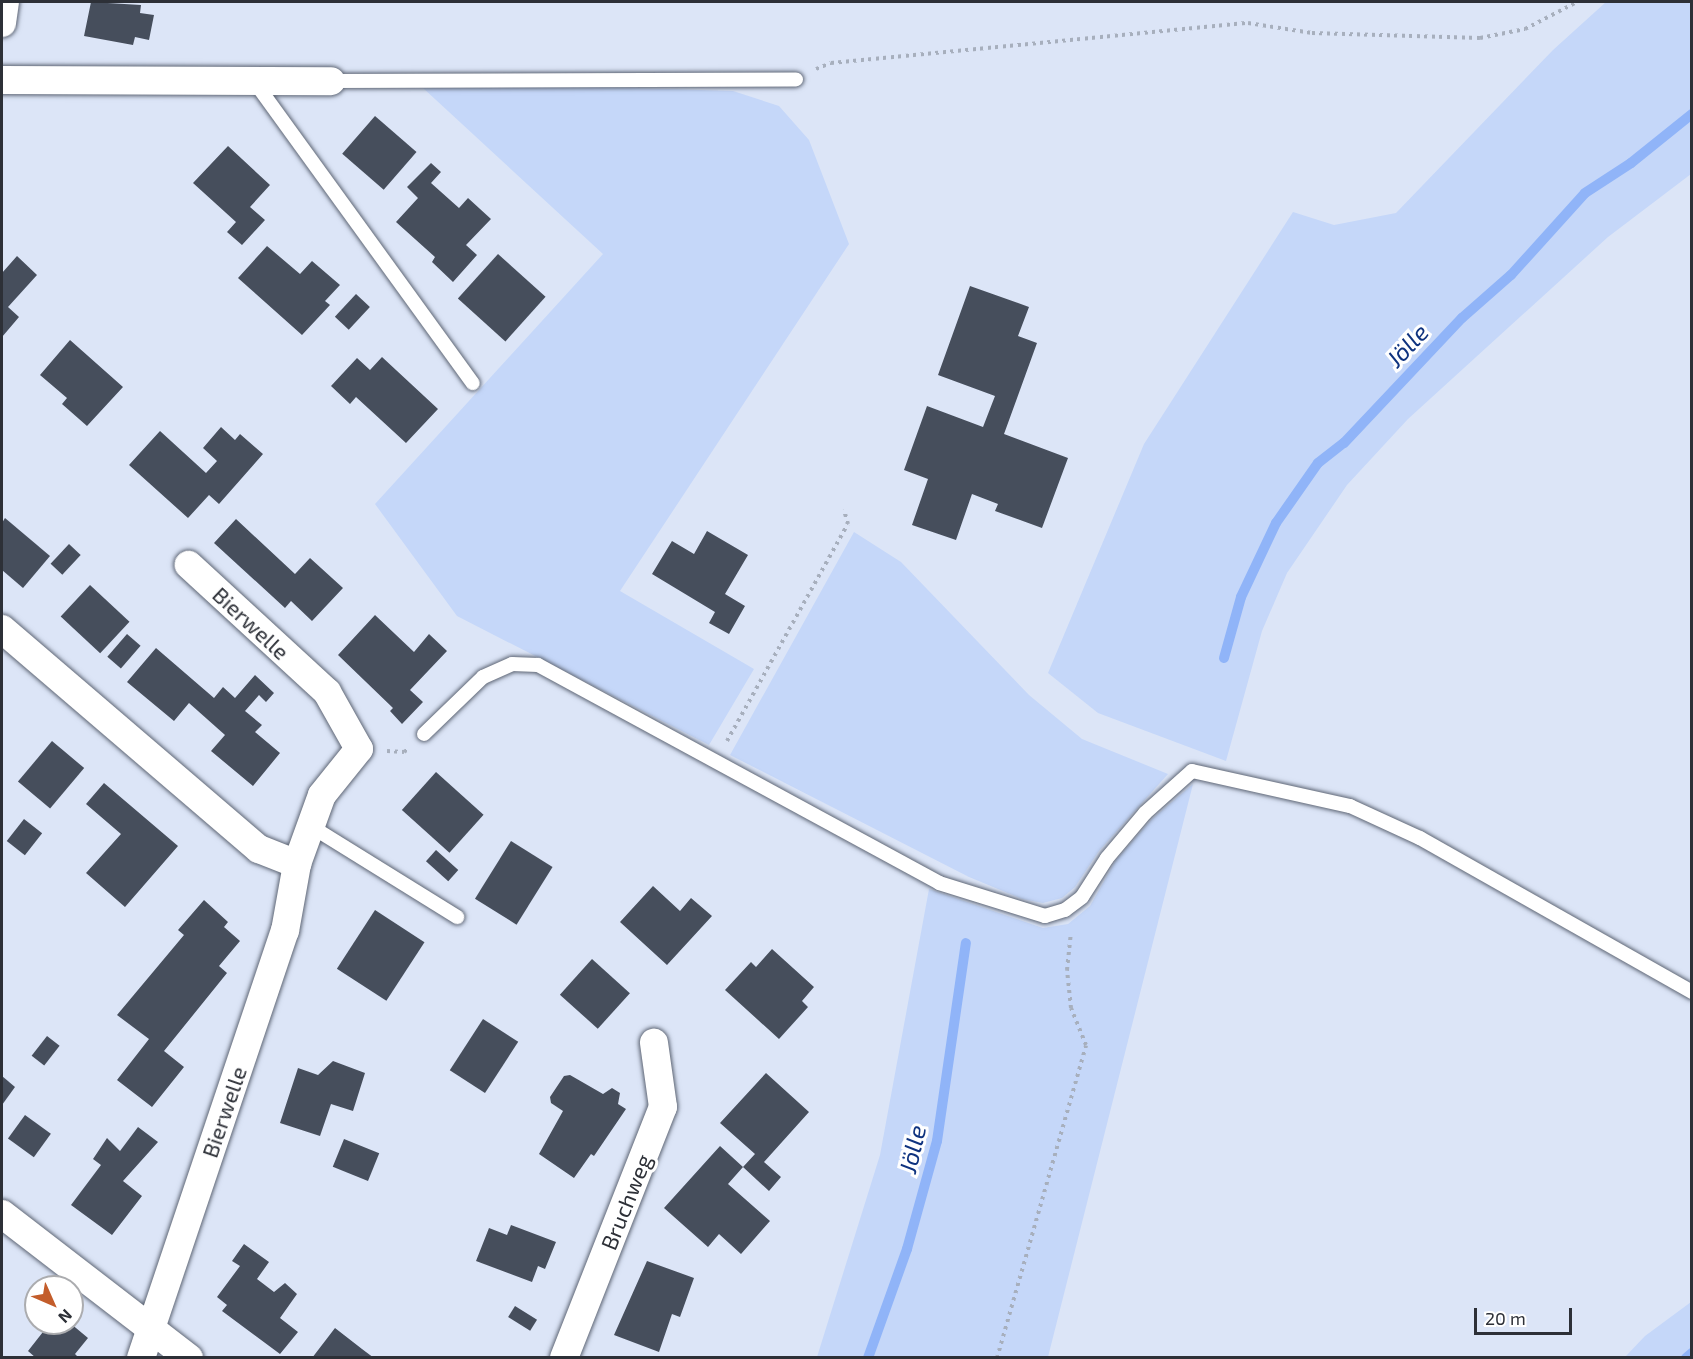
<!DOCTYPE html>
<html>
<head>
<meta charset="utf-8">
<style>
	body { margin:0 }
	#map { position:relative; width:1693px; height:1359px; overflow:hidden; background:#dce5f7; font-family:"Exo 2",sans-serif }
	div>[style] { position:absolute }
	.green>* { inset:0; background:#c5d7f9 }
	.stream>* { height:10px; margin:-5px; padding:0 5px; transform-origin:5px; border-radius:5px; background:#90b4f8 }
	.building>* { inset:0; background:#464e5c; transform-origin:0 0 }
	.path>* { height:4px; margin-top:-2px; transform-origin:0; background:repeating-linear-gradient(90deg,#a7afbd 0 3px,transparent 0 7.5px) }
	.roads { filter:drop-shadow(0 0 2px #5e6675) drop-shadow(0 0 2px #5e6675) }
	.service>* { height:14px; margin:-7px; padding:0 7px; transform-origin:7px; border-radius:7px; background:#fff }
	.minor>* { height:28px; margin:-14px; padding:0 14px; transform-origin:14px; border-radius:14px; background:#fff }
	span { translate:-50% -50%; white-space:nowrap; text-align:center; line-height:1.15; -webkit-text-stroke:6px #fff; paint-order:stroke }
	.street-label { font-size:22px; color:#2d3037 }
	.water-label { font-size:24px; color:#0f337f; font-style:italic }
	.frame { position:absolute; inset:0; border:3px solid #2d3037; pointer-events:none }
	.north { position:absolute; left:24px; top:1275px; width:60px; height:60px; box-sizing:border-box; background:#fff; border:2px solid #abacaf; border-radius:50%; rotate:135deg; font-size:16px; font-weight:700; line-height:24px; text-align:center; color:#2d3037 }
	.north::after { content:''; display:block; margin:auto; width:21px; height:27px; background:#c35d2b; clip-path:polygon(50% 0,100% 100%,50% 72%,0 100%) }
	.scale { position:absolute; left:1474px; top:1308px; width:98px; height:27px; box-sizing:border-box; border:3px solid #2d3037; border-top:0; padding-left:8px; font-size:18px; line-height:21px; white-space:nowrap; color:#2d3037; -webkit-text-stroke:4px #fff; paint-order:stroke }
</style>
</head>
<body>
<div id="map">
	<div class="green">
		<i style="clip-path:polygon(1606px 2px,1691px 2px,1691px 174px,1608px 237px,1408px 419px,1347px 485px,1287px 573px,1262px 631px,1226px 761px,1098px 713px,1048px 673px,1144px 444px,1293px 212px,1334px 225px,1396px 213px,1553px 50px)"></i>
		<i style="clip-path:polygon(571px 86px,733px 91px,779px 106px,809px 140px,849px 244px,620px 591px,754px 669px,709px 745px,457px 616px,375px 504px,603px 254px,423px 88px)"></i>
		<i style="clip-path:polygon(854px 532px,901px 562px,1029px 695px,1082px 739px,1168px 774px,1099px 851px,1075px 887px,1062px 898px,1043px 903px,1022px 899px,969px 877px,730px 755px)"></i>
		<i style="clip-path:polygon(1193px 784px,1048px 1357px,817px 1357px,880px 1155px,929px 889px,1043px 928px,1068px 924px,1090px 906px,1116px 860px,1152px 819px)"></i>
		<i style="clip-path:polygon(1691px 1302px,1691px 1357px,1625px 1357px,1645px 1336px)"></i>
	</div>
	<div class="stream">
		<i style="left:1224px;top:658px;width:63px;rotate:-74.4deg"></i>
		<i style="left:1241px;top:597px;width:82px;rotate:-64.7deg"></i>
		<i style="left:1276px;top:523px;width:73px;rotate:-55deg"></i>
		<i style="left:1318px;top:463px;width:33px;rotate:-38deg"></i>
		<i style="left:1344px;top:443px;width:172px;rotate:-46.7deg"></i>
		<i style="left:1462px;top:318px;width:65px;rotate:-41.3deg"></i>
		<i style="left:1511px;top:275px;width:110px;rotate:-47.9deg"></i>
		<i style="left:1585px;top:193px;width:55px;rotate:-33.1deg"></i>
		<i style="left:1631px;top:163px;width:78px;rotate:-38.8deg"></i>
		<i style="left:868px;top:1358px;width:116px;rotate:-70.3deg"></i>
		<i style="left:907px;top:1249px;width:112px;rotate:-74.5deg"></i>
		<i style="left:937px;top:1141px;width:200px;rotate:-81.7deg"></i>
		<i style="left:1686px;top:1358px;width:8px;rotate:-40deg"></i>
	</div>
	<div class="building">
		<i style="clip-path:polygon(91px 2px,141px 5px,140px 13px,154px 15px,149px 40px,135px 37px,133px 45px,84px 36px)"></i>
		<i style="left:375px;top:116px;width:55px;height:50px;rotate:41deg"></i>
		<i style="clip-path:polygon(228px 146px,270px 185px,250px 207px,265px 220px,242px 245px,227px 232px,236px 222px,193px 183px)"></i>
		<i style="clip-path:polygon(431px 163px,441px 172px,431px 183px,459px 208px,468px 198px,491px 219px,466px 245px,477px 255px,453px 282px,432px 262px,435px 257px,396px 222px,418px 198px,407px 187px)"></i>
		<i style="clip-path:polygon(267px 246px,300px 274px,312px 261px,340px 285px,325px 301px,330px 305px,302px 335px,238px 278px)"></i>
		<i style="left:498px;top:254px;width:64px;height:60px;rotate:42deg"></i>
		<i style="clip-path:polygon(17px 256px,37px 275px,8px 307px,19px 317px,2px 337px,2px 273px)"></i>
		<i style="clip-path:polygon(970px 286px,1029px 307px,1018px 336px,1037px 343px,1004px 434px,1068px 458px,1042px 528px,995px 511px,998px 504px,972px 494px,956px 540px,912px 525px,928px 479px,904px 470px,927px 406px,983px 427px,995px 396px,938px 375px)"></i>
		<i style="left:356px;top:294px;width:19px;height:31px;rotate:43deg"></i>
		<i style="clip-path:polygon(70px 340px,123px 387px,87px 426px,62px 404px,67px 398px,40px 375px)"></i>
		<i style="clip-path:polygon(382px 357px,438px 409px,406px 443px,356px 397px,350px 404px,331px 386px,357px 358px,370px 370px)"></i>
		<i style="clip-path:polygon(221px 427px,235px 440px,240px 434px,263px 454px,219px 504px,209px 495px,188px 518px,129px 465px,160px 431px,206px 473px,217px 461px,203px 448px)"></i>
		<i style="clip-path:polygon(5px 518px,50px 556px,23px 588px,2px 570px,2px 523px)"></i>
		<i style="clip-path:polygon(236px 519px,295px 574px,310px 558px,343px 588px,312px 621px,291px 601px,285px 608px,214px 543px)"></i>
		<i style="clip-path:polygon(707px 531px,748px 555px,725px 594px,745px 606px,729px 634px,709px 623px,715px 612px,652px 574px,672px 541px,694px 554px)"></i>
		<i style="left:69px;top:544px;width:16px;height:27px;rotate:43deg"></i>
		<i style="left:90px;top:585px;width:54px;height:43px;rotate:43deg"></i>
		<i style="clip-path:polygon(375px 615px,414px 652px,429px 634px,447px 651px,410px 690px,423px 702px,402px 724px,390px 711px,393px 708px,338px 655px)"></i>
		<i style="left:127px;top:634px;width:18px;height:30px;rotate:41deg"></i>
		<i style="clip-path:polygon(156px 648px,214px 698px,223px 687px,235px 698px,255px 675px,274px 693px,266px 702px,259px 695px,245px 711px,262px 725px,255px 732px,280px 753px,253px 786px,211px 751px,225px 735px,189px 703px,174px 721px,127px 682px)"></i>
		<i style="left:52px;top:741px;width:42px;height:53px;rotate:40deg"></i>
		<i style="left:436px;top:772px;width:64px;height:51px;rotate:42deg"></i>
		<i style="clip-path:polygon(104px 783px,178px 846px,125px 907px,86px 873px,121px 834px,86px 804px)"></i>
		<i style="left:24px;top:819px;width:23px;height:28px;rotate:38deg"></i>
		<i style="left:511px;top:841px;width:49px;height:68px;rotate:32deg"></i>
		<i style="left:436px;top:850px;width:30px;height:15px;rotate:42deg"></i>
		<i style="clip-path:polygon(653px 886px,680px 911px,691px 898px,712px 916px,667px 965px,620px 922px)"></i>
		<i style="clip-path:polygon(204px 900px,228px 922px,224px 927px,240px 941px,219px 966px,227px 973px,164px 1051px,184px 1067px,152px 1107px,117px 1080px,149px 1039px,117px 1015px,184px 935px,178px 930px)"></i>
		<i style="left:375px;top:910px;width:59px;height:70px;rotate:33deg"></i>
		<i style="clip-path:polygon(772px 949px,814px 987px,802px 1001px,808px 1007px,779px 1039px,725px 990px,751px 962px,756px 967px)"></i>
		<i style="left:592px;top:959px;width:51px;height:48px;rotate:42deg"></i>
		<i style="left:483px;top:1019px;width:42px;height:61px;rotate:33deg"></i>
		<i style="left:47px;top:1036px;width:16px;height:25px;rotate:38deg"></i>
		<i style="clip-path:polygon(333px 1061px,365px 1073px,353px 1111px,331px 1104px,320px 1136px,280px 1123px,298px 1068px,318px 1075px)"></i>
		<i style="clip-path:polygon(766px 1073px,809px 1112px,764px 1162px,781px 1177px,769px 1191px,743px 1167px,755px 1154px,720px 1123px)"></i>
		<i style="clip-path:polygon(570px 1075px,603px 1094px,612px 1088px,620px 1093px,618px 1104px,626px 1109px,594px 1156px,591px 1154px,574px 1178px,539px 1154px,563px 1111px,551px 1103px,550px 1097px,564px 1076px)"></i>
		<i style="clip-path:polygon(2px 1076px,15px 1087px,2px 1105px)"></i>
		<i style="left:25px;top:1115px;width:32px;height:29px;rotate:36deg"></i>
		<i style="clip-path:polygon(138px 1127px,158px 1142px,123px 1181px,142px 1196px,112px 1235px,71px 1205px,101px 1165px,93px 1159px,107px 1138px,120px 1151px)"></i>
		<i style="left:344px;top:1139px;width:38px;height:30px;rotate:22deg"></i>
		<i style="clip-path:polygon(720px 1146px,743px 1167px,728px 1184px,770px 1221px,741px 1254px,719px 1234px,708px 1247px,664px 1208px)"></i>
		<i style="clip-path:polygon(511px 1225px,556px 1242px,545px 1269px,538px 1266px,532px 1282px,476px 1261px,489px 1228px,507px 1235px)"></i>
		<i style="clip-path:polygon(244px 1244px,269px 1262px,257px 1279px,274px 1292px,285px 1283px,297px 1294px,280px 1318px,298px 1332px,280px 1354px,222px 1311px,227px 1305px,217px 1297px,240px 1266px,232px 1261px)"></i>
		<i style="clip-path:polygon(647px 1261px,694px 1278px,680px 1317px,672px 1314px,659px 1352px,614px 1335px)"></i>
		<i style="left:515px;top:1306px;width:26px;height:13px;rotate:32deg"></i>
		<i style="clip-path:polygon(50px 1323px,70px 1323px,88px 1338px,75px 1354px,79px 1358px,36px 1358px,28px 1351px)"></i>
		<i style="clip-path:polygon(335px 1328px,362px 1349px,374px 1358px,312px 1358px)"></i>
	</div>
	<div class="path">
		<i style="left:816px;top:69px;width:16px;rotate:-22deg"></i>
		<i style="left:831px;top:63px;width:419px;rotate:-5.5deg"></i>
		<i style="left:1248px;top:23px;width:65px;rotate:8.9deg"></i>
		<i style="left:1312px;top:33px;width:168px;rotate:1.7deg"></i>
		<i style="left:1480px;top:38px;width:46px;rotate:-11.3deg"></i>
		<i style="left:1525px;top:29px;width:59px;rotate:-27.4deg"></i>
		<i style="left:727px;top:741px;width:248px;rotate:-60.9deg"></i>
		<i style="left:848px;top:524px;width:15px;rotate:-106deg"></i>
		<i style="left:387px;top:751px;width:17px;rotate:3deg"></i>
		<i style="left:404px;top:752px;width:5px;rotate:-37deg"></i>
		<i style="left:997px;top:1358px;width:325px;rotate:-74.1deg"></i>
		<i style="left:1086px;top:1045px;width:40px;rotate:-112deg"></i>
		<i style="left:1071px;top:1008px;width:38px;rotate:-96deg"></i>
		<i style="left:1067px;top:970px;width:37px;rotate:-84deg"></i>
	</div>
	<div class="roads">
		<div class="service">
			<i style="left:254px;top:81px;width:373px;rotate:54.1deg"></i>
			<i style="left:331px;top:81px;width:465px;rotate:-0.2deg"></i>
			<i style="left:424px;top:734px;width:82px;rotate:-44deg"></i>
			<i style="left:483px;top:677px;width:32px;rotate:-24deg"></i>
			<i style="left:512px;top:664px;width:26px;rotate:2deg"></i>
			<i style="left:538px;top:665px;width:456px;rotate:28.5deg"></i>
			<i style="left:939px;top:883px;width:111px;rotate:17.3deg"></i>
			<i style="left:1045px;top:916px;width:21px;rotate:-17deg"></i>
			<i style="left:1065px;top:910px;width:21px;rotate:-37deg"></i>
			<i style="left:1082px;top:897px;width:46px;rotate:-57.3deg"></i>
			<i style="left:1107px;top:858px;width:59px;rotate:-49.8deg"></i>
			<i style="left:1145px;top:813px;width:63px;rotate:-41.8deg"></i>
			<i style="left:1192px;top:771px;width:162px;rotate:12.5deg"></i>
			<i style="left:1350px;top:806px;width:77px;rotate:24.6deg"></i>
			<i style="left:1420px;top:838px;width:313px;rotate:29.5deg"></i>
			<i style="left:312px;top:827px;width:171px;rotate:31.8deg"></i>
		</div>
		<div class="minor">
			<i style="left:2px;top:23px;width:21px;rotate:-82deg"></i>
			<i style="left:2px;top:80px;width:329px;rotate:0.2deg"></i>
			<i style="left:2px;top:629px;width:338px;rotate:40.6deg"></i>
			<i style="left:259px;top:849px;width:41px;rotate:21.5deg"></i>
			<i style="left:2px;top:1214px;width:236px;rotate:37.6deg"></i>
			<i style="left:141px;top:1358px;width:451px;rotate:-71.4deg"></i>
			<i style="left:285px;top:931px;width:68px;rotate:-79.8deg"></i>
			<i style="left:297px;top:864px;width:73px;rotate:-70.1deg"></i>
			<i style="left:322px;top:795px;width:59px;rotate:-51.2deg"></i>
			<i style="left:359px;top:749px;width:65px;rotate:-119.3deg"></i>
			<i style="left:327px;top:692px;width:188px;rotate:-137.4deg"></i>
			<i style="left:564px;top:1358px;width:270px;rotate:-68.5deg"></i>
			<i style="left:663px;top:1107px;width:65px;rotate:-98deg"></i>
		</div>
	</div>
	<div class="street-label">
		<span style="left:251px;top:623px;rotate:43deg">Bierwelle</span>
		<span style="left:224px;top:1112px;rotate:-71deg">Bierwelle</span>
		<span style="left:626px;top:1202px;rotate:-68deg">Bruchweg</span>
	</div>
	<div class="water-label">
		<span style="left:1407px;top:345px;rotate:-47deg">Jölle</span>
		<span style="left:912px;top:1149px;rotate:-77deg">Jölle</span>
	</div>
	<div class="frame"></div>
	<div class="north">N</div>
	<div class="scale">20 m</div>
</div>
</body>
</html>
